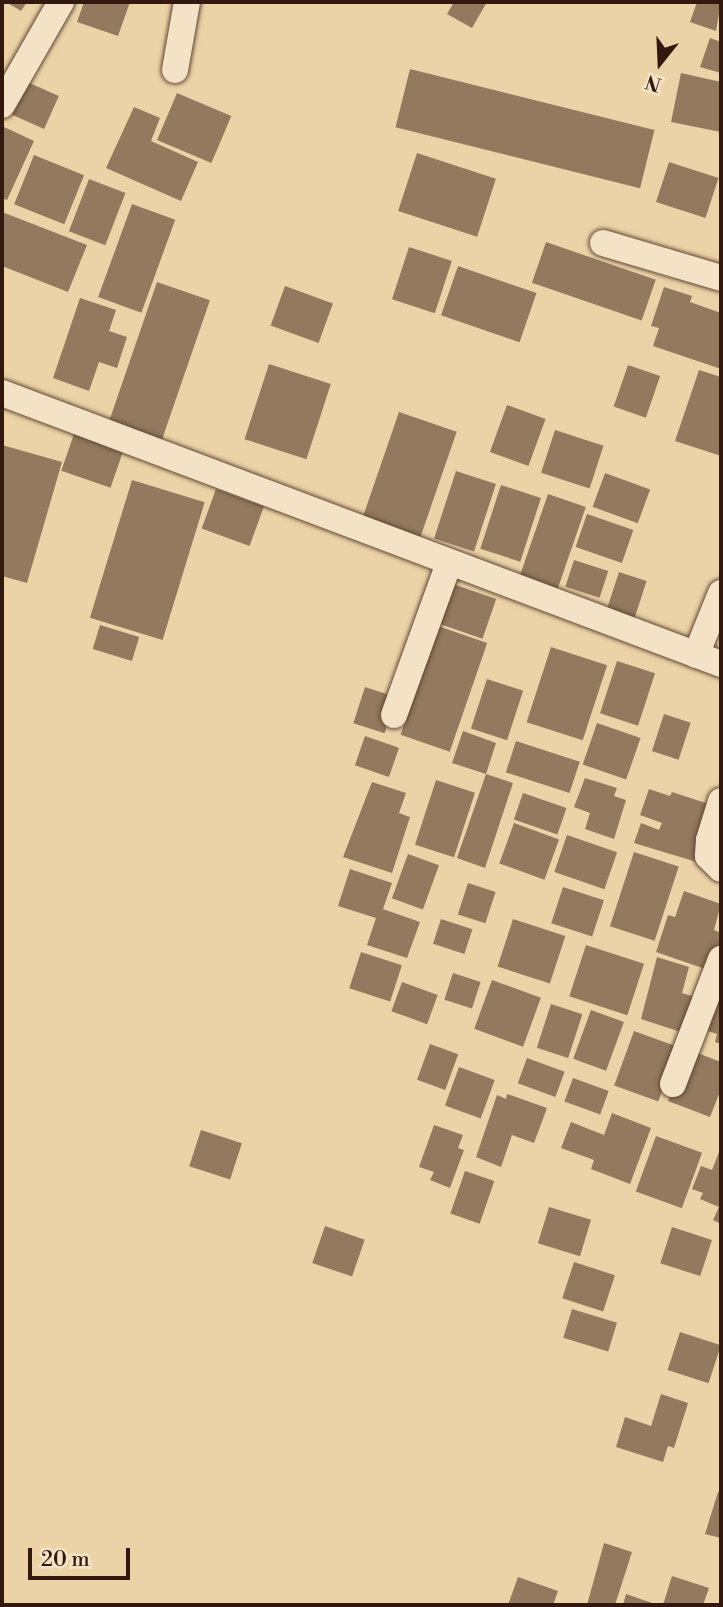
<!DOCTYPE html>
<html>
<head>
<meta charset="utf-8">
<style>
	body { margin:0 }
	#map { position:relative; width:723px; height:1607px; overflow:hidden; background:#ecd3a7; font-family:"Libre Bodoni",serif }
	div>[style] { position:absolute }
	.building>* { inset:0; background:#93795e; transform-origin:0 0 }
	.roads { filter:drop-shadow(0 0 2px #604734) drop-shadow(0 0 2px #604734) }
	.street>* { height:26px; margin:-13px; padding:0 13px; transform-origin:13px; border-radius:13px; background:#f3e2c6 }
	span { translate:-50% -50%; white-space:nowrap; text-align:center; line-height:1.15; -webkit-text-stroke:6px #f3e2c6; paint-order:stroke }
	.frame { position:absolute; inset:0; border:4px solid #32180e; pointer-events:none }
	.north { position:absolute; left:625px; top:28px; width:70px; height:70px; -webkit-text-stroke:5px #f3e2c6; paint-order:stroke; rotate:198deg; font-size:19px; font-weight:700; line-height:28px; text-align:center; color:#32180e }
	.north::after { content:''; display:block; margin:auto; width:24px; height:32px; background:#32180e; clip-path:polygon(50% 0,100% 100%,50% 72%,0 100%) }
	.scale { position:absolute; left:28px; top:1548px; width:102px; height:32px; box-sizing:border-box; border:4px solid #32180e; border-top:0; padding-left:9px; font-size:21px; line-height:24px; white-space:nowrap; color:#32180e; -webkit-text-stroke:5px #f3e2c6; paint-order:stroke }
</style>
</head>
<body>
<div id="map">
	<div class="building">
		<i style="clip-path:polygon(6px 2px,27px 2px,21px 11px)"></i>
		<i style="clip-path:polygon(84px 2px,130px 2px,118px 36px,77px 22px)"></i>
		<i style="clip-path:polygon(454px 2px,487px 2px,472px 28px,447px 14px)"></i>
		<i style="clip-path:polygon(697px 2px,721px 2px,716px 31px,690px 22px)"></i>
		<i style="clip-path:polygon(710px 38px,721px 42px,721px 73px,700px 67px)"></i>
		<i style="left:410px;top:69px;width:252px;height:60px;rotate:14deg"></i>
		<i style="clip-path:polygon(681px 73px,721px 82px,721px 132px,671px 122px)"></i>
		<i style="left:25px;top:81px;width:37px;height:36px;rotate:24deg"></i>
		<i style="left:177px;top:93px;width:59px;height:51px;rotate:23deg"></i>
		<i style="clip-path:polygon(134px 107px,160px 118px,151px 141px,198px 162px,181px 201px,106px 168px)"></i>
		<i style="clip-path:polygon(2px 126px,34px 141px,7px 200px,2px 198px)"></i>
		<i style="left:417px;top:153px;width:83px;height:61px;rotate:18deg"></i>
		<i style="left:34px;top:155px;width:54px;height:53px;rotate:22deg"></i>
		<i style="left:669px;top:162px;width:52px;height:42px;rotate:18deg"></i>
		<i style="left:89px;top:179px;width:39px;height:56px;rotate:21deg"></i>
		<i style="left:132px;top:204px;width:46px;height:99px;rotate:20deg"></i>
		<i style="clip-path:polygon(2px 212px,87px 245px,68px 292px,2px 266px)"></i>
		<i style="left:546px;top:242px;width:116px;height:43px;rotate:19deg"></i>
		<i style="left:409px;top:247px;width:45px;height:55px;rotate:18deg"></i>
		<i style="left:458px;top:266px;width:83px;height:52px;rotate:19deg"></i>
		<i style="left:157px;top:282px;width:56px;height:148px;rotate:19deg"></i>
		<i style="left:285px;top:286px;width:51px;height:42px;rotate:20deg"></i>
		<i style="clip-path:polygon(664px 287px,692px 296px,690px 302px,721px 313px,721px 369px,653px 346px,659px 328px,651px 326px)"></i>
		<i style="clip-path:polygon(80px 298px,116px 310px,109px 331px,127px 337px,117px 368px,99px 362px,89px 391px,53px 378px)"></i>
		<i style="left:269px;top:364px;width:65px;height:79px;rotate:18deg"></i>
		<i style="left:628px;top:365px;width:34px;height:44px;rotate:19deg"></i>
		<i style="clip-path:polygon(699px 370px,721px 377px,721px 456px,675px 441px)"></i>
		<i style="left:507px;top:405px;width:41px;height:50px;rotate:20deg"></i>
		<i style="left:399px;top:412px;width:61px;height:113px;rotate:19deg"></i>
		<i style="left:555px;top:430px;width:51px;height:45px;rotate:18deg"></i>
		<i style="left:75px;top:431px;width:52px;height:42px;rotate:19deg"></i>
		<i style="clip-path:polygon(2px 445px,62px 462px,27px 583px,2px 576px)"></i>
		<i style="left:456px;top:471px;width:42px;height:71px;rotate:18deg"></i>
		<i style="left:605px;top:473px;width:48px;height:36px;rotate:20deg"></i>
		<i style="left:132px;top:480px;width:76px;height:144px;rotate:17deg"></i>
		<i style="left:501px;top:485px;width:42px;height:67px;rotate:18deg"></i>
		<i style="left:216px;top:489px;width:51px;height:42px;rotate:20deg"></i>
		<i style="left:548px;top:494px;width:40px;height:91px;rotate:19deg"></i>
		<i style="left:587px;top:514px;width:49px;height:35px;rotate:19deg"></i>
		<i style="left:574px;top:560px;width:36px;height:28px;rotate:18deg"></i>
		<i style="left:619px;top:572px;width:29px;height:44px;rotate:18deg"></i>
		<i style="left:447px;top:582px;width:52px;height:42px;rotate:19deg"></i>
		<i style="left:100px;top:625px;width:41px;height:25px;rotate:17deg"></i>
		<i style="left:438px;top:626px;width:52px;height:115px;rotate:19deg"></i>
		<i style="left:551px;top:647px;width:59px;height:79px;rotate:18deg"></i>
		<i style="left:617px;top:661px;width:40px;height:55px;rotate:18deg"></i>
		<i style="left:487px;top:679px;width:38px;height:52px;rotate:18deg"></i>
		<i style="left:365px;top:687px;width:33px;height:38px;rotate:18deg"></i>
		<i style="left:664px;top:714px;width:28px;height:39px;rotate:18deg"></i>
		<i style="left:597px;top:723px;width:46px;height:44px;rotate:19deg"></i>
		<i style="clip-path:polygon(463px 731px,496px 743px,486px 774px,513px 783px,485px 868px,457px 858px,486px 774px,452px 763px)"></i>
		<i style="left:365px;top:736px;width:36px;height:31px;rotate:19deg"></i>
		<i style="left:516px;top:741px;width:67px;height:33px;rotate:18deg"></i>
		<i style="clip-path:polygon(585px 778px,617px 788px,614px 796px,626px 800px,614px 839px,585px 829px,590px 813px,574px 807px)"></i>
		<i style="left:436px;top:780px;width:41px;height:68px;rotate:18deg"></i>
		<i style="clip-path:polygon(372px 782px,406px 793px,399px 813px,410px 817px,392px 873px,343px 857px)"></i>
		<i style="clip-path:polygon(649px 789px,670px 796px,672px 792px,718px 807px,700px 863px,634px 843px,641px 823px,659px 830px,662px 823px,640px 815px)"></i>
		<i style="left:523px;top:793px;width:46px;height:28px;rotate:19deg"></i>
		<i style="left:514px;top:823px;width:48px;height:43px;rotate:20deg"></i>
		<i style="left:567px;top:835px;width:53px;height:39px;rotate:19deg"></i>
		<i style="left:634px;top:852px;width:47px;height:78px;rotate:18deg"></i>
		<i style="left:408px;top:854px;width:33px;height:47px;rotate:20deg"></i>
		<i style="clip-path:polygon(350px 869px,392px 883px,383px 909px,420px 922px,407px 958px,367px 945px,376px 918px,338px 906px)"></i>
		<i style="left:468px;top:883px;width:29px;height:33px;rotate:18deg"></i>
		<i style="left:563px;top:887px;width:43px;height:38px;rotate:18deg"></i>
		<i style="clip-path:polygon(684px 891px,721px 904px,714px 930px,721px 933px,721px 941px,711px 971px,656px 952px,668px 915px,675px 917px)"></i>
		<i style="left:441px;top:919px;width:33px;height:26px;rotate:18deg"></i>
		<i style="left:513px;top:919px;width:55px;height:50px;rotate:18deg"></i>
		<i style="left:586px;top:945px;width:61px;height:54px;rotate:18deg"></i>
		<i style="left:361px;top:952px;width:43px;height:38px;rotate:18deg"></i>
		<i style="clip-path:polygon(657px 957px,689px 967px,682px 993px,701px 999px,690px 1035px,641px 1019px)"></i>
		<i style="left:453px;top:973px;width:29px;height:28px;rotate:18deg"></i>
		<i style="left:492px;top:980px;width:52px;height:52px;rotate:20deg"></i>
		<i style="left:402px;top:982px;width:38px;height:31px;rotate:20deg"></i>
		<i style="clip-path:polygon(718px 996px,721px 997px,721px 1044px,715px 1042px,717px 1034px,708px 1031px)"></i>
		<i style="left:551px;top:1004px;width:33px;height:46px;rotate:18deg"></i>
		<i style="left:591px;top:1010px;width:35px;height:52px;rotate:20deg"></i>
		<i style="left:634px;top:1031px;width:47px;height:58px;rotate:20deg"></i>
		<i style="left:430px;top:1044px;width:30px;height:38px;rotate:20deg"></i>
		<i style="clip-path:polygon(687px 1049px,721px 1062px,721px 1089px,710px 1117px,668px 1101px)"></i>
		<i style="left:527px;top:1058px;width:40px;height:27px;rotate:20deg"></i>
		<i style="left:459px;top:1067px;width:38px;height:41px;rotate:20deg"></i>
		<i style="left:573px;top:1078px;width:38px;height:25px;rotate:20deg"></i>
		<i style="clip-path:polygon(507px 1094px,547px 1108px,534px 1143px,512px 1135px,501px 1167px,476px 1157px,497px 1095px,506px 1099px)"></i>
		<i style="clip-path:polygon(612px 1113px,651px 1128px,630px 1184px,591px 1169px,594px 1160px,561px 1148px,571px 1122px,604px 1135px)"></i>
		<i style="clip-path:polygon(434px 1125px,463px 1135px,458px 1148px,464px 1150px,450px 1188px,430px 1180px,434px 1172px,419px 1167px)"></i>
		<i style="left:201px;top:1130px;width:43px;height:38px;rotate:18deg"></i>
		<i style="left:656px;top:1136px;width:49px;height:59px;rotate:20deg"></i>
		<i style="clip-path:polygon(721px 1147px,721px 1224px,713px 1220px,719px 1207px,700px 1199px,703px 1193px,692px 1189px,701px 1166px,712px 1170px)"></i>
		<i style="left:465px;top:1171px;width:31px;height:45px;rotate:19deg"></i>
		<i style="left:549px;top:1207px;width:44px;height:38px;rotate:17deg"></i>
		<i style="left:325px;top:1226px;width:42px;height:39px;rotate:19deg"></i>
		<i style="left:672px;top:1227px;width:42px;height:38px;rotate:18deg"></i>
		<i style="left:574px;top:1262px;width:43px;height:38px;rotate:18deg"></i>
		<i style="left:572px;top:1309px;width:47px;height:30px;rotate:17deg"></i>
		<i style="left:680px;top:1332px;width:43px;height:40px;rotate:18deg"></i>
		<i style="clip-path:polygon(661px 1394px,688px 1403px,674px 1448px,668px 1446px,663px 1462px,616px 1447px,625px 1417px,651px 1426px)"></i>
		<i style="clip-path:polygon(718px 1492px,721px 1493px,721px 1538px,705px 1534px)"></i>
		<i style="clip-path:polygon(604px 1543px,632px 1552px,615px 1605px,587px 1605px)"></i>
		<i style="clip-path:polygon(672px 1576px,709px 1588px,703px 1605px,663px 1605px)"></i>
		<i style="clip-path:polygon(518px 1577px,558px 1591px,553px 1605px,508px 1605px)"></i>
		<i style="clip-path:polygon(626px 1594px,658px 1605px,623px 1605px)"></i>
	</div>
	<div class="roads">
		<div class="street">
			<i style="left:175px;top:70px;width:69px;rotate:-80deg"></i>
			<i style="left:2px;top:105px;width:119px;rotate:-60.2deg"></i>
			<i style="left:603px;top:243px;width:123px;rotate:16.5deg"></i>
			<i style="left:2px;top:393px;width:768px;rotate:20.65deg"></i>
			<i style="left:696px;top:655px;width:67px;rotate:-68deg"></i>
			<i style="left:394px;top:715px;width:162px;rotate:-70.1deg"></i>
			<i style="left:721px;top:801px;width:41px;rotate:107.1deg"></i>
			<i style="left:709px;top:840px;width:16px;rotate:94deg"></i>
			<i style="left:708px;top:856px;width:18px;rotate:45deg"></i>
			<i style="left:673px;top:1084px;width:134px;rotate:-69deg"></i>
		</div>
	</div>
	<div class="frame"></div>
	<div class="north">N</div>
	<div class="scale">20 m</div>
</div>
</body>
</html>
